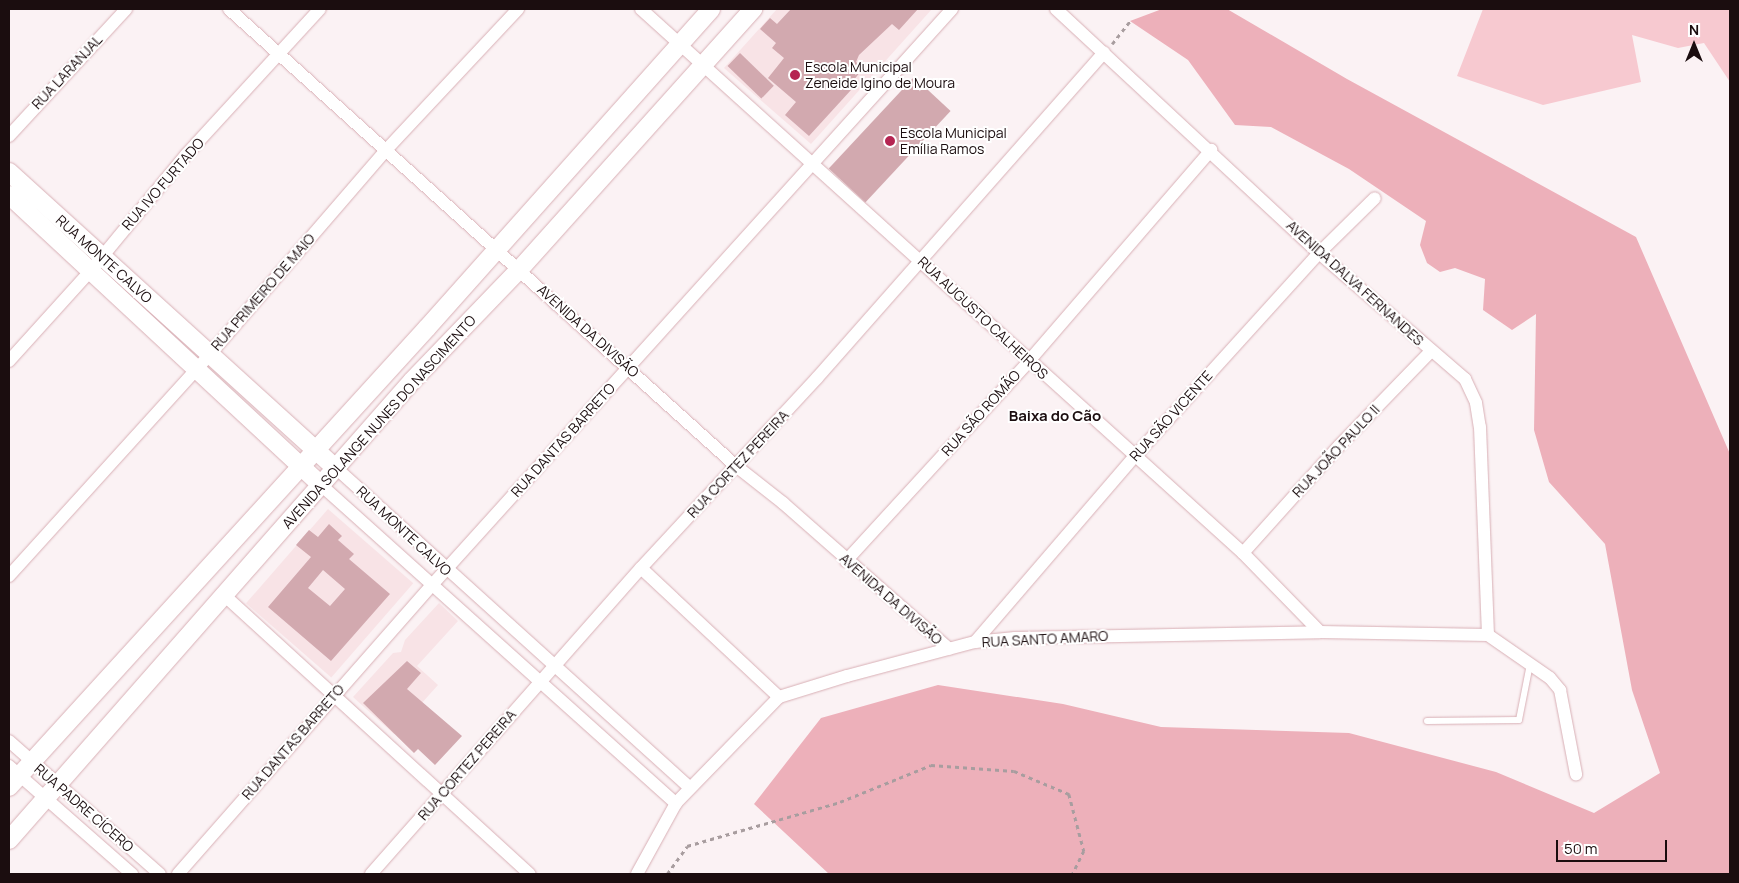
<!DOCTYPE html>
<html>
<head>
<meta charset="utf-8">
<style>
	body { margin:0 }
	#map { position:relative; width:1739px; height:883px; overflow:hidden; background:#fbf2f4; font-family:Manrope,sans-serif }
	div>[style] { position:absolute }
	.built>* { inset:0; background:#f8e3e6; transform-origin:0 0 }
	.green>* { inset:0; background:#f7c9d0 }
	.forest>* { inset:0; background:#edb0ba }
	.building>* { inset:0; background:#d2a9af; transform-origin:0 0 }
	.path>* { height:2.5px; margin-top:-1.25px; transform-origin:0; background:repeating-linear-gradient(90deg,#a89d9f 0 4px,transparent 0 8px) }
	.roads { filter:drop-shadow(0 0 1px #d8afb5) drop-shadow(0 0 1px #d8afb5) }
	.lane>* { height:6px; margin:-3px; padding:0 3px; transform-origin:3px; border-radius:3px; background:#fff }
	.street>* { height:12px; margin:-6px; padding:0 6px; transform-origin:6px; border-radius:6px; background:#fff }
	.secondary>* { height:18px; margin:-9px; padding:0 9px; transform-origin:9px; border-radius:9px; background:#fff }
	.dots>* { width:14px; height:14px; translate:-50% -50%; box-sizing:border-box; border:2px solid #fff; border-radius:50% }
	span { translate:-50% -50%; white-space:nowrap; text-align:center; line-height:1.15; -webkit-text-stroke:4px #fff; paint-order:stroke }
	.poi-label { font-size:14px; color:#1b0d0f }
	.left { translate:0 -50%; text-align:left }
	.street-label { font-size:14px; color:#1b0d0f }
	.neighbourhood-label { font-size:15px; color:#1b0d0f; font-weight:700 }
	.frame { position:absolute; inset:0; border:10px solid #1b0d0f; pointer-events:none }
	.north { position:absolute; left:1669px; top:20px; width:50px; height:50px; -webkit-text-stroke:4px #fff; paint-order:stroke; rotate:0deg; font-size:14px; font-weight:700; line-height:20px; text-align:center; color:#1b0d0f }
	.north::after { content:''; display:block; margin:auto; width:18px; height:22px; background:#1b0d0f; clip-path:polygon(50% 0,100% 100%,50% 72%,0 100%) }
	.scale { position:absolute; left:1556px; top:840px; width:111px; height:22px; box-sizing:border-box; border:2px solid #1b0d0f; border-top:0; padding-left:6px; font-size:15px; line-height:18px; white-space:nowrap; color:#1b0d0f; -webkit-text-stroke:4px #fff; paint-order:stroke }
</style>
</head>
<body>
<div id="map">
	<div class="built">
		<i style="clip-path:polygon(777px 9px,932px 9px,811px 144px,724px 68px)"></i>
		<i style="left:328px;top:509px;width:113px;height:125px;rotate:41deg"></i>
		<i style="clip-path:polygon(439px 603px,458px 621px,417px 666px,438px 685px,394px 734px,353px 697px,393px 653px,401px 652px,405px 640px)"></i>
	</div>
	<div class="green">
		<i style="clip-path:polygon(1483px 9px,1730px 9px,1730px 82px,1704px 43px,1678px 48px,1632px 35px,1641px 82px,1543px 105px,1457px 76px)"></i>
	</div>
	<div class="forest">
		<i style="clip-path:polygon(1162px 9px,1227px 9px,1347px 79px,1636px 237px,1730px 454px,1730px 874px,829px 874px,754px 804px,821px 718px,938px 685px,1063px 704px,1161px 727px,1349px 733px,1496px 772px,1594px 813px,1660px 773px,1632px 690px,1605px 544px,1549px 482px,1534px 430px,1536px 314px,1512px 330px,1483px 310px,1485px 279px,1455px 268px,1440px 272px,1427px 263px,1420px 245px,1426px 221px,1349px 169px,1271px 127px,1235px 125px,1188px 60px,1130px 21px)"></i>
	</div>
	<div class="building">
		<i style="clip-path:polygon(791px 9px,918px 9px,899px 30px,892px 24px,859px 55px,856px 62px,863px 68px,848px 88px,851px 90px,809px 136px,785px 115px,796px 102px,768px 78px,784px 58px,772px 48px,776px 43px,760px 29px,770px 18px,777px 24px)"></i>
		<i style="left:740px;top:53px;width:47px;height:18px;rotate:44deg"></i>
		<i style="left:914px;top:77px;width:50px;height:125px;rotate:43deg"></i>
		<i style="clip-path:polygon(evenodd,329px 524px,342px 536px,338px 540px,354px 554px,349px 559px,390px 594px,331px 661px,268px 607px,311px 557px,296px 545px,309px 530px,318px 537px,329px 524px,323px 570px,345px 589px,330px 606px,308px 588px,323px 570px)"></i>
		<i style="clip-path:polygon(407px 661px,421px 673px,407px 689px,462px 736px,435px 765px,418px 749px,414px 753px,363px 703px)"></i>
	</div>
	<div class="path">
		<i style="left:1112px;top:44px;width:29px;rotate:-52deg"></i>
		<i style="left:667px;top:874px;width:34px;rotate:-54deg"></i>
		<i style="left:687px;top:846px;width:159px;rotate:-16deg"></i>
		<i style="left:840px;top:802px;width:98px;rotate:-22.1deg"></i>
		<i style="left:931px;top:765px;width:83px;rotate:4.1deg"></i>
		<i style="left:1014px;top:771px;width:60px;rotate:22.7deg"></i>
		<i style="left:1069px;top:794px;width:59px;rotate:75.3deg"></i>
		<i style="left:1084px;top:851px;width:25px;rotate:116deg"></i>
	</div>
	<div class="roads">
		<div class="lane">
			<i style="left:1427px;top:721px;width:92px;rotate:-0.6deg"></i>
			<i style="left:1519px;top:720px;width:57px;rotate:-78.9deg"></i>
		</div>
		<div class="street">
			<i style="left:229px;top:9px;width:683px;rotate:42.03deg"></i>
			<i style="left:736px;top:466px;width:60px;rotate:38.2deg"></i>
			<i style="left:783px;top:503px;width:221px;rotate:41.3deg"></i>
			<i style="left:641px;top:9px;width:811px;rotate:42.1deg"></i>
			<i style="left:1243px;top:553px;width:110px;rotate:45.7deg"></i>
			<i style="left:1056px;top:9px;width:359px;rotate:42.9deg"></i>
			<i style="left:1319px;top:253px;width:193px;rotate:40.8deg"></i>
			<i style="left:1465px;top:379px;width:26px;rotate:65deg"></i>
			<i style="left:1476px;top:403px;width:24px;rotate:81deg"></i>
			<i style="left:1480px;top:427px;width:208px;rotate:87.8deg"></i>
			<i style="left:9px;top:136px;width:173px;rotate:-47.3deg"></i>
			<i style="left:9px;top:361px;width:124px;rotate:-47.9deg"></i>
			<i style="left:92px;top:269px;width:148px;rotate:-50.5deg"></i>
			<i style="left:186px;top:155px;width:198px;rotate:-47.5deg"></i>
			<i style="left:336px;top:468px;width:477px;rotate:42.1deg"></i>
			<i style="left:321px;top:485px;width:477px;rotate:41.9deg"></i>
			<i style="left:1243px;top:553px;width:144px;rotate:-48.1deg"></i>
			<i style="left:1339px;top:446px;width:132px;rotate:-45.9deg"></i>
			<i style="left:846px;top:561px;width:271px;rotate:-47.5deg"></i>
			<i style="left:1029px;top:361px;width:279px;rotate:-49.2deg"></i>
			<i style="left:641px;top:568px;width:189px;rotate:43.1deg"></i>
			<i style="left:9px;top:576px;width:299px;rotate:-47.8deg"></i>
			<i style="left:210px;top:354px;width:271px;rotate:-49.2deg"></i>
			<i style="left:387px;top:149px;width:192px;rotate:-46.9deg"></i>
			<i style="left:224px;top:595px;width:414px;rotate:42.4deg"></i>
			<i style="left:1488px;top:635px;width:75px;rotate:34.7deg"></i>
			<i style="left:1550px;top:678px;width:16px;rotate:50deg"></i>
			<i style="left:1560px;top:690px;width:86px;rotate:79.2deg"></i>
			<i style="left:975px;top:642px;width:245px;rotate:-49.3deg"></i>
			<i style="left:1135px;top:456px;width:274px;rotate:-47.8deg"></i>
			<i style="left:1319px;top:253px;width:78px;rotate:-44.5deg"></i>
			<i style="left:9px;top:741px;width:201px;rotate:41.4deg"></i>
			<i style="left:9px;top:766px;width:164px;rotate:41.3deg"></i>
			<i style="left:178px;top:874px;width:385px;rotate:-48.7deg"></i>
			<i style="left:432px;top:585px;width:776px;rotate:-47.92deg"></i>
			<i style="left:371px;top:874px;width:408px;rotate:-48.6deg"></i>
			<i style="left:641px;top:568px;width:259px;rotate:-47.2deg"></i>
			<i style="left:817px;top:378px;width:434px;rotate:-48.6deg"></i>
			<i style="left:637px;top:874px;width:81px;rotate:-61.2deg"></i>
			<i style="left:676px;top:803px;width:148px;rotate:-45.8deg"></i>
			<i style="left:779px;top:697px;width:71px;rotate:-17.2deg"></i>
			<i style="left:847px;top:676px;width:132px;rotate:-14.9deg"></i>
			<i style="left:975px;top:642px;width:40px;rotate:-5.7deg"></i>
			<i style="left:1015px;top:638px;width:305px;rotate:-1.1deg"></i>
			<i style="left:1320px;top:632px;width:168px;rotate:1deg"></i>
		</div>
		<div class="secondary">
			<i style="left:9px;top:172px;width:441px;rotate:42.2deg"></i>
			<i style="left:9px;top:195px;width:426px;rotate:42.9deg"></i>
			<i style="left:9px;top:787px;width:621px;rotate:-47.68deg"></i>
			<i style="left:427px;top:328px;width:427px;rotate:-48.3deg"></i>
			<i style="left:9px;top:840px;width:611px;rotate:-48.72deg"></i>
			<i style="left:412px;top:381px;width:154px;rotate:-46.1deg"></i>
			<i style="left:519px;top:270px;width:351px;rotate:-48.1deg"></i>
		</div>
	</div>
	<div class="dots">
		<i style="left:795px;top:75px;background:#b52552"></i>
		<i style="left:890px;top:141px;background:#b52552"></i>
	</div>
	<div class="poi-label">
		<span class="left" style="left:805px;top:75px">Escola Municipal<br>Zeneide Igino de Moura</span>
		<span class="left" style="left:900px;top:141px">Escola Municipal<br>Emília Ramos</span>
	</div>
	<div class="street-label">
		<span style="left:67px;top:72px;rotate:-47deg">RUA LARANJAL</span>
		<span style="left:163px;top:184px;rotate:-49deg">RUA IVO FURTADO</span>
		<span style="left:104px;top:259px;rotate:42deg">RUA MONTE CALVO</span>
		<span style="left:1355px;top:283px;rotate:42deg">AVENIDA DALVA FERNANDES</span>
		<span style="left:263px;top:292px;rotate:-49deg">RUA PRIMEIRO DE MAIO</span>
		<span style="left:983px;top:318px;rotate:43deg">RUA AUGUSTO CALHEIROS</span>
		<span style="left:588px;top:331px;rotate:42deg">AVENIDA DA DIVISÃO</span>
		<span style="left:981px;top:413px;rotate:-48deg">RUA SÃO ROMÃO</span>
		<span style="left:1171px;top:416px;rotate:-48deg">RUA SÃO VICENTE</span>
		<span style="left:379px;top:422px;rotate:-48deg">AVENIDA SOLANGE NUNES DO NASCIMENTO</span>
		<span style="left:563px;top:440px;rotate:-48deg">RUA DANTAS BARRETO</span>
		<span style="left:1336px;top:451px;rotate:-47deg">RUA JOÃO PAULO II</span>
		<span style="left:738px;top:464px;rotate:-47deg">RUA CORTEZ PEREIRA</span>
		<span style="left:404px;top:531px;rotate:43deg">RUA MONTE CALVO</span>
		<span style="left:891px;top:599px;rotate:41deg">AVENIDA DA DIVISÃO</span>
		<span style="left:1045px;top:639px;rotate:-3deg">RUA SANTO AMARO</span>
		<span style="left:293px;top:742px;rotate:-49deg">RUA DANTAS BARRETO</span>
		<span style="left:467px;top:765px;rotate:-49deg">RUA CORTEZ PEREIRA</span>
		<span style="left:84px;top:808px;rotate:41deg">RUA PADRE CÍCERO</span>
	</div>
	<div class="neighbourhood-label">
		<span style="left:1055px;top:416px">Baixa do Cão</span>
	</div>
	<div class="frame"></div>
	<div class="north">N</div>
	<div class="scale">50 m</div>
</div>
</body>
</html>
